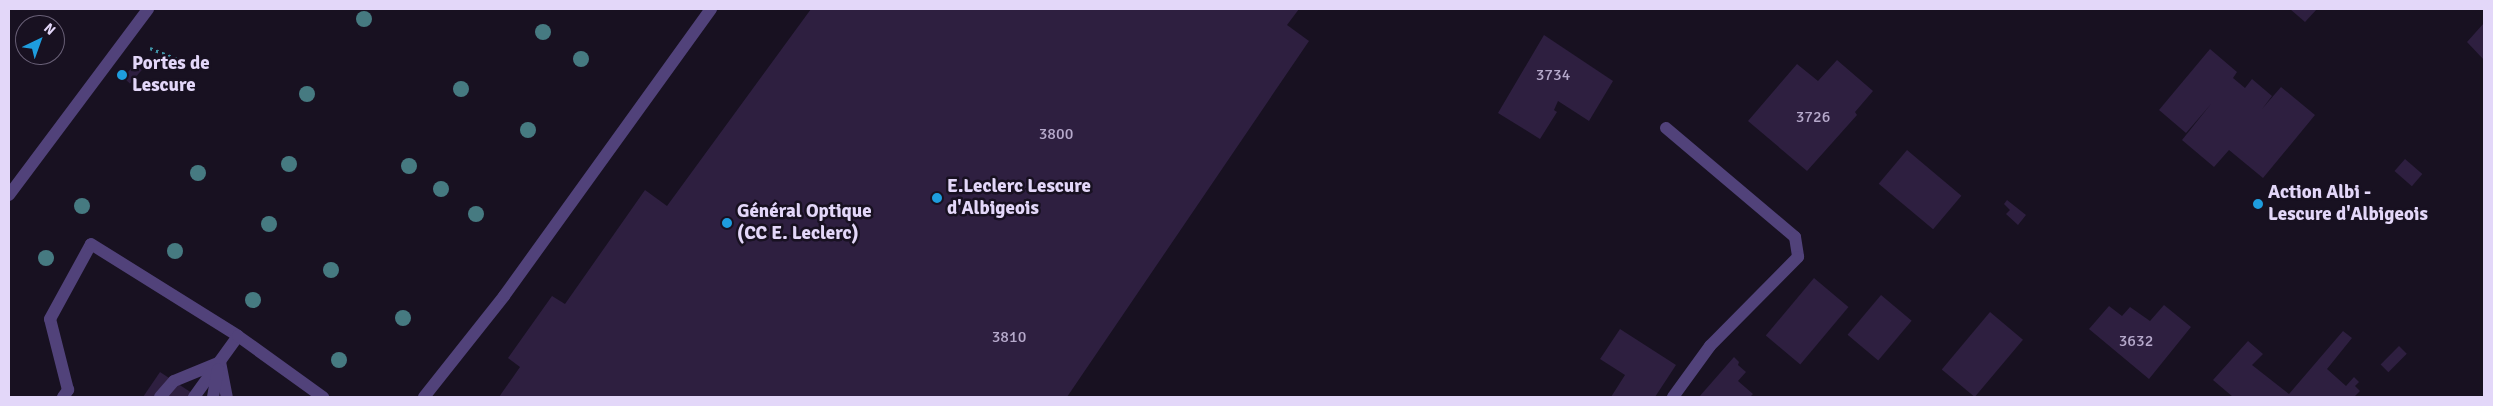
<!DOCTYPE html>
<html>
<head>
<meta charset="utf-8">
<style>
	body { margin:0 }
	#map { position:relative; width:2493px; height:406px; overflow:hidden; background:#181121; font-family:Signika,sans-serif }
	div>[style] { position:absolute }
	.building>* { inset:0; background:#2e1f40; transform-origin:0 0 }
	.path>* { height:3px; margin-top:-1.5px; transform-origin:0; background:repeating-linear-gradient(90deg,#3f93a5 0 2.5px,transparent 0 6.5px) }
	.minor>* { height:12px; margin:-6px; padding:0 6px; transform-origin:6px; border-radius:6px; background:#51427a }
	.trees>* { width:16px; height:16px; margin:-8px; border-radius:50%; background:#467a81 }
	.dots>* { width:14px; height:14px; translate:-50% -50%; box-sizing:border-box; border:2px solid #181121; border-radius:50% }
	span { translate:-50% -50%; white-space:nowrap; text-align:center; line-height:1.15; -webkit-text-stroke:5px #181121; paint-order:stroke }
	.number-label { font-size:16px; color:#b6a9cb }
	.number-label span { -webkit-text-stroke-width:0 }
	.poi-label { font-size:19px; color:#e3d7f9; font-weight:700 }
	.left { translate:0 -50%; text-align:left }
	.frame { position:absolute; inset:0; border:10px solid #e3d7f9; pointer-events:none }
	.north { position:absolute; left:15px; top:15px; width:50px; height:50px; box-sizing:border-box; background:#181121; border:1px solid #696077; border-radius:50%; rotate:42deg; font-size:14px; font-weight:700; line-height:20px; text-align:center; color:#e3d7f9 }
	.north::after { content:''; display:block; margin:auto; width:18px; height:22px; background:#1e9dde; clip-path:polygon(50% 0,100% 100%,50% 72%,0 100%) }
</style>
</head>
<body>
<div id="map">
	<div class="building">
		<i style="clip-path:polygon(811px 9px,1299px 9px,1287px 25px,1309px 41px,1067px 397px,499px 397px,520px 367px,508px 358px,552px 296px,565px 304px,645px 190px,667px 206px)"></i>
		<i style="clip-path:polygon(2290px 9px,2317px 9px,2305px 22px)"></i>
		<i style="clip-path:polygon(2484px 23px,2484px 60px,2467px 42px)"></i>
		<i style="clip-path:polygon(1544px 35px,1613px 81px,1589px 121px,1558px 101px,1554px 110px,1557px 112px,1540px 139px,1498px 113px)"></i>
		<i style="clip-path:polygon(2210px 49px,2237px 72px,2233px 78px,2245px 88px,2252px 79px,2272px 96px,2262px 109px,2281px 87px,2315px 115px,2263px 178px,2229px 150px,2214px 167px,2182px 140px,2211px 104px,2186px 133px,2159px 110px)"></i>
		<i style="clip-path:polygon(1837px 60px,1873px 91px,1855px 112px,1857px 115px,1807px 171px,1748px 121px,1797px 64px,1818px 81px)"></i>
		<i style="left:135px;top:64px;width:9px;height:18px;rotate:41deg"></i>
		<i style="left:1907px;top:150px;width:71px;height:44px;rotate:40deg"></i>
		<i style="left:2405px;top:159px;width:23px;height:16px;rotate:41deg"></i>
		<i style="clip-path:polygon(2007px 200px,2026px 215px,2018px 225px,2006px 214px,2010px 210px,2004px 204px)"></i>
		<i style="left:1814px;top:278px;width:45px;height:75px;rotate:40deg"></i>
		<i style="left:1881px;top:295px;width:40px;height:52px;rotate:40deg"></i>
		<i style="clip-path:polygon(2164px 305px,2191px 327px,2149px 379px,2089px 329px,2109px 306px,2122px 316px,2130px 307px,2150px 321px)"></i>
		<i style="left:1990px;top:312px;width:43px;height:75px;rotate:40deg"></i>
		<i style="clip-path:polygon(1620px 329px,1676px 365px,1655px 397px,1611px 397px,1625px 375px,1600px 359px)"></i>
		<i style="clip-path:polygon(2343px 331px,2352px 338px,2327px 369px,2346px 386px,2354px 377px,2359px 382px,2355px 386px,2360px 391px,2354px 397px,2233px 397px,2213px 380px,2248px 341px,2263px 354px,2252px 365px,2289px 394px)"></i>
		<i style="left:2399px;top:346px;width:11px;height:26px;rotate:45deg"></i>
		<i style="clip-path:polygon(1734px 357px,1739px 362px,1738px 365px,1746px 372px,1738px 381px,1753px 394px,1750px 397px,1699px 397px)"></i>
		<i style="clip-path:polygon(160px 372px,198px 397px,143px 397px)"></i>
	</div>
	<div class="path">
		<i style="left:150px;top:48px;width:38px;rotate:22deg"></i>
	</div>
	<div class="minor">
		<i style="left:1666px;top:128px;width:169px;rotate:40.2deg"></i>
		<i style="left:1795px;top:237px;width:20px;rotate:81deg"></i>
		<i style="left:1798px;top:257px;width:125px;rotate:134.7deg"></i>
		<i style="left:1710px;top:346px;width:63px;rotate:126deg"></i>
		<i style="left:9px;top:195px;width:232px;rotate:-53.2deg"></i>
		<i style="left:220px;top:362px;width:36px;rotate:79deg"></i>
		<i style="left:63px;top:397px;width:9px;rotate:-54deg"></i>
		<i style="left:68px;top:390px;width:73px;rotate:-104.2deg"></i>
		<i style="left:50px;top:319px;width:85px;rotate:-61.3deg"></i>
		<i style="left:91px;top:244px;width:173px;rotate:32deg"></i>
		<i style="left:160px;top:397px;width:21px;rotate:-49deg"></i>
		<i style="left:174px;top:381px;width:50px;rotate:-22.4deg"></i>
		<i style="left:194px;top:397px;width:75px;rotate:-54.2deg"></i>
		<i style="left:238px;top:336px;width:105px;rotate:35.7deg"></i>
		<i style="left:213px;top:397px;width:28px;rotate:-80deg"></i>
		<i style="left:424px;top:397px;width:129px;rotate:-51.6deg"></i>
		<i style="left:504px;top:296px;width:354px;rotate:-54.2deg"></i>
	</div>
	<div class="trees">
		<i style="left:364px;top:19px"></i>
		<i style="left:543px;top:32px"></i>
		<i style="left:581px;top:59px"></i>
		<i style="left:461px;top:89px"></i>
		<i style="left:307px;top:94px"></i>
		<i style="left:528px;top:130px"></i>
		<i style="left:289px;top:164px"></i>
		<i style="left:409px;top:166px"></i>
		<i style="left:198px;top:173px"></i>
		<i style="left:441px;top:189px"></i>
		<i style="left:82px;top:206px"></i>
		<i style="left:476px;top:214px"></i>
		<i style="left:269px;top:224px"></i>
		<i style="left:175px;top:251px"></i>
		<i style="left:46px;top:258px"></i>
		<i style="left:331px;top:270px"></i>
		<i style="left:253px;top:300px"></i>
		<i style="left:403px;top:318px"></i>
		<i style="left:339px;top:360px"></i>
	</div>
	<div class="dots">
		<i style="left:122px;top:75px;background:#1e9dde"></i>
		<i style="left:937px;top:198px;background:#1e9dde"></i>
		<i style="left:2258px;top:204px;background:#1e9dde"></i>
		<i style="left:727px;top:223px;background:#1e9dde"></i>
	</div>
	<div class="number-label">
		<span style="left:1553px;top:75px">3734</span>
		<span style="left:1813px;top:117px">3726</span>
		<span style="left:1056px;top:134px">3800</span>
		<span style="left:1009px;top:337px">3810</span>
		<span style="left:2136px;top:341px">3632</span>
	</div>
	<div class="poi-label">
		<span class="left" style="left:132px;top:75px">Portes de<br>Lescure</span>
		<span class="left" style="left:947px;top:198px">E.Leclerc Lescure<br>d'Albigeois</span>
		<span class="left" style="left:2268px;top:204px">Action Albi -<br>Lescure d'Albigeois</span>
		<span class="left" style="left:737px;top:223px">Général Optique<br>(CC E. Leclerc)</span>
	</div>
	<div class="frame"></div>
	<div class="north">N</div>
</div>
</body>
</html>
